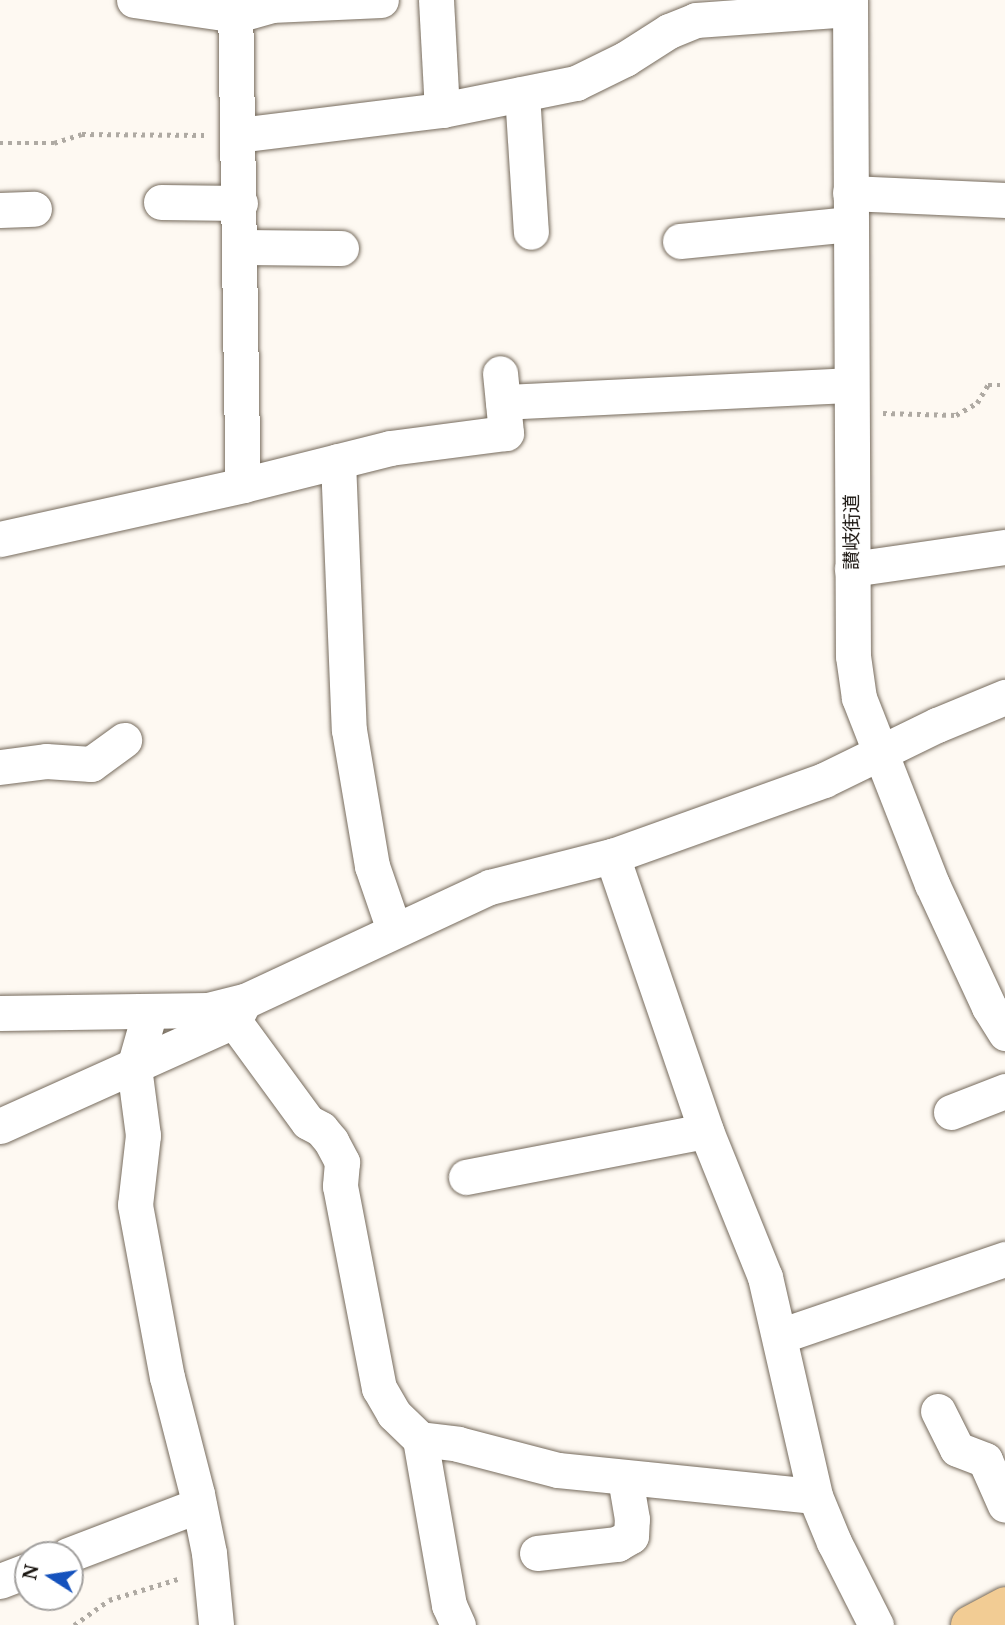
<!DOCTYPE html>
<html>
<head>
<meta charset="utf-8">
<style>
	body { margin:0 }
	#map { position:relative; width:1005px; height:1625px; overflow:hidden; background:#fef9f2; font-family:"Noto Serif","Noto Sans JP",serif }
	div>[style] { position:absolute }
	.path>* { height:4.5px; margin-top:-2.25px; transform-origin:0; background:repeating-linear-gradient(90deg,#afaaa3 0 3.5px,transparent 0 8.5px) }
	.roads { filter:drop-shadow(0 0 2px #766b5d) drop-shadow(0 0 2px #766b5d) }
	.minor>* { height:35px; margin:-17.5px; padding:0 17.5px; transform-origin:17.5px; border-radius:17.5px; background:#fff }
	.major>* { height:38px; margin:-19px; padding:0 19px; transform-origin:19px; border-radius:19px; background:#f2cc94 }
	span { translate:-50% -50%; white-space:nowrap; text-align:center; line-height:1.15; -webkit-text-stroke:6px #fff; paint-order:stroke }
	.street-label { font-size:19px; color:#1a1510 }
	.north { position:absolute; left:14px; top:1541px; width:70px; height:70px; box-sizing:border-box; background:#fff; border:2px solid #a3a19f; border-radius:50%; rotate:282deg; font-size:19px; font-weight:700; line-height:28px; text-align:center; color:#1a1510 }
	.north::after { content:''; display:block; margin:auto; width:24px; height:32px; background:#1552bd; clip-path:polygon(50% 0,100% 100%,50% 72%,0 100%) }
</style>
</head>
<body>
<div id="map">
	<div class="path">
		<i style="left:0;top:143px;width:54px"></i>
		<i style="left:54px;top:143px;width:29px;rotate:-18deg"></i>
		<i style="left:82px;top:134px;width:122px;rotate:0.5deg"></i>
		<i style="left:883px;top:413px;width:73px;rotate:1.6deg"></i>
		<i style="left:956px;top:415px;width:24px;rotate:-30deg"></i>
		<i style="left:977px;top:403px;width:21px;rotate:-59deg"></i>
		<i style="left:988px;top:385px;width:17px"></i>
		<i style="left:74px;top:1625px;width:43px;rotate:-35.5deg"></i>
		<i style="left:109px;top:1600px;width:75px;rotate:-17deg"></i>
	</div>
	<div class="roads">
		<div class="minor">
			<i style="left:134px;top:0;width:104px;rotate:8.3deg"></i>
			<i style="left:237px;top:15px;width:35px;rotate:-16deg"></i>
			<i style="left:271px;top:5px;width:110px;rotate:-2.6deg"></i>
			<i style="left:235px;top:0;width:485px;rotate:89.1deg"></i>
			<i style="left:436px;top:0;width:110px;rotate:86.9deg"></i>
			<i style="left:850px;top:0;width:656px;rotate:89.74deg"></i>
			<i style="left:853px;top:656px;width:42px;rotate:81.9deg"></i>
			<i style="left:859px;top:698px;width:200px;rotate:68.6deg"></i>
			<i style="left:932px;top:884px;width:136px;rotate:65.1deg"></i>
			<i style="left:989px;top:1007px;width:31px;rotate:58deg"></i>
			<i style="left:522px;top:94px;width:138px;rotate:86.3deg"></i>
			<i style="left:238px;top:135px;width:206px;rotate:-7deg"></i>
			<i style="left:442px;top:110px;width:137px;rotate:-11.4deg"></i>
			<i style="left:576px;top:83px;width:55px;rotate:-26.1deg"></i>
			<i style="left:625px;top:59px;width:52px;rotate:-32.5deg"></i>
			<i style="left:669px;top:31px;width:29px;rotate:-22deg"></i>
			<i style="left:696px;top:20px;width:154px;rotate:-4.1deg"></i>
			<i style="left:850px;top:193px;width:155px;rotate:2.6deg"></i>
			<i style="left:161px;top:202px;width:79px;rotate:0.7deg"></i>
			<i style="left:0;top:210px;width:34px;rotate:-2deg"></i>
			<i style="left:680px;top:241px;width:171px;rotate:-5.7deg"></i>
			<i style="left:240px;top:247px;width:101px;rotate:0.6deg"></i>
			<i style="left:503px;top:402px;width:348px;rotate:-2.8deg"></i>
			<i style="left:338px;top:461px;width:269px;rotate:87.7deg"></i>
			<i style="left:349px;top:730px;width:138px;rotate:80.4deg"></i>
			<i style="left:372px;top:866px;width:68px;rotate:71deg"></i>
			<i style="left:0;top:539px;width:249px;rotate:-12.5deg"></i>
			<i style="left:243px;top:485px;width:152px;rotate:-14.1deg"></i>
			<i style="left:390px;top:448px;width:117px;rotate:-7.4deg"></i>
			<i style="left:506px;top:433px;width:60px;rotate:-95.7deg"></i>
			<i style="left:852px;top:569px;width:155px;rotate:-8.2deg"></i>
			<i style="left:0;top:767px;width:46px;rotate:-7.4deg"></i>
			<i style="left:46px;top:761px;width:45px;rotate:3.8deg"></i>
			<i style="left:91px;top:764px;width:41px;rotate:-36deg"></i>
			<i style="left:612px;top:856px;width:291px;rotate:71.1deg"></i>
			<i style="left:706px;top:1131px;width:157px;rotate:68deg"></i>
			<i style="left:765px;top:1277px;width:225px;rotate:77.1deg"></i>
			<i style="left:815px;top:1496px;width:50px;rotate:67.6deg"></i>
			<i style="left:834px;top:1542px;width:93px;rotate:63.2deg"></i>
			<i style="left:150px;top:1011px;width:58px;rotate:105.9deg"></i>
			<i style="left:134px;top:1067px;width:69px;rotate:82.5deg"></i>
			<i style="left:143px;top:1135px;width:70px;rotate:96.5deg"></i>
			<i style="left:135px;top:1205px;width:175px;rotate:79.5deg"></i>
			<i style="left:167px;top:1377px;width:121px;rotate:75.6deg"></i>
			<i style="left:197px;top:1494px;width:60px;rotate:78.5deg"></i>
			<i style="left:209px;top:1553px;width:72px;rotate:84.4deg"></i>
			<i style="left:0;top:1013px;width:208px;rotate:-0.8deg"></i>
			<i style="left:208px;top:1010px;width:38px;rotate:-14deg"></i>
			<i style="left:245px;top:1001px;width:270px;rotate:-25deg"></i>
			<i style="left:490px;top:887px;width:126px;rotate:-14.3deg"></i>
			<i style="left:612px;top:856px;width:225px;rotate:-19.7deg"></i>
			<i style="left:824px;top:780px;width:126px;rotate:-26deg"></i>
			<i style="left:937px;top:725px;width:74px;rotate:-22.4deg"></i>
			<i style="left:234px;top:1021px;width:125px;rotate:53.8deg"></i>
			<i style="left:308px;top:1122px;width:15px;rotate:28deg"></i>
			<i style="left:321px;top:1129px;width:16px;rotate:50deg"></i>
			<i style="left:331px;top:1141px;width:24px;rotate:62deg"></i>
			<i style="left:342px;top:1162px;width:24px;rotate:95deg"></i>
			<i style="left:340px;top:1186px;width:206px;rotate:79.1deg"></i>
			<i style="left:379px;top:1388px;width:30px;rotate:60deg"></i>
			<i style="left:394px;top:1414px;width:36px;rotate:44deg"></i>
			<i style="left:420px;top:1439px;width:38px;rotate:7deg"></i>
			<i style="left:458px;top:1444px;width:103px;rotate:14.6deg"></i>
			<i style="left:558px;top:1470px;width:258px;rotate:5.8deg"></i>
			<i style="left:951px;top:1112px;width:58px;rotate:-21.3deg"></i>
			<i style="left:0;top:1126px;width:256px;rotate:-24.2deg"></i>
			<i style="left:234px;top:1021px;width:16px;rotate:-63deg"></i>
			<i style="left:466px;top:1177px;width:244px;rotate:-10.9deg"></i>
			<i style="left:780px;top:1336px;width:238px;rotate:-18.9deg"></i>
			<i style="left:938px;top:1411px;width:42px;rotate:63.4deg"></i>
			<i style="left:957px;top:1449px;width:30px;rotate:21deg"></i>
			<i style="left:985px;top:1460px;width:49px;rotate:66deg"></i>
			<i style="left:420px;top:1439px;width:169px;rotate:80.1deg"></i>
			<i style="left:449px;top:1605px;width:22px;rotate:66deg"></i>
			<i style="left:537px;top:1553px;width:81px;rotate:-6.4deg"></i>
			<i style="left:617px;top:1544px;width:16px;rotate:-30deg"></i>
			<i style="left:631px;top:1536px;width:17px;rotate:-87deg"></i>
			<i style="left:632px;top:1519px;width:42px;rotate:-99.7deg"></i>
			<i style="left:68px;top:1555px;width:140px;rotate:-20.9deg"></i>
			<i style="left:0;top:1581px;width:30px;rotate:-21deg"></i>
		</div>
		<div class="major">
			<i style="left:970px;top:1625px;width:40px;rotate:-28deg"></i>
		</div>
	</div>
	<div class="street-label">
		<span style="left:852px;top:532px;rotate:-90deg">讃岐街道</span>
	</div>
	<div class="north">N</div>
</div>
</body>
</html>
